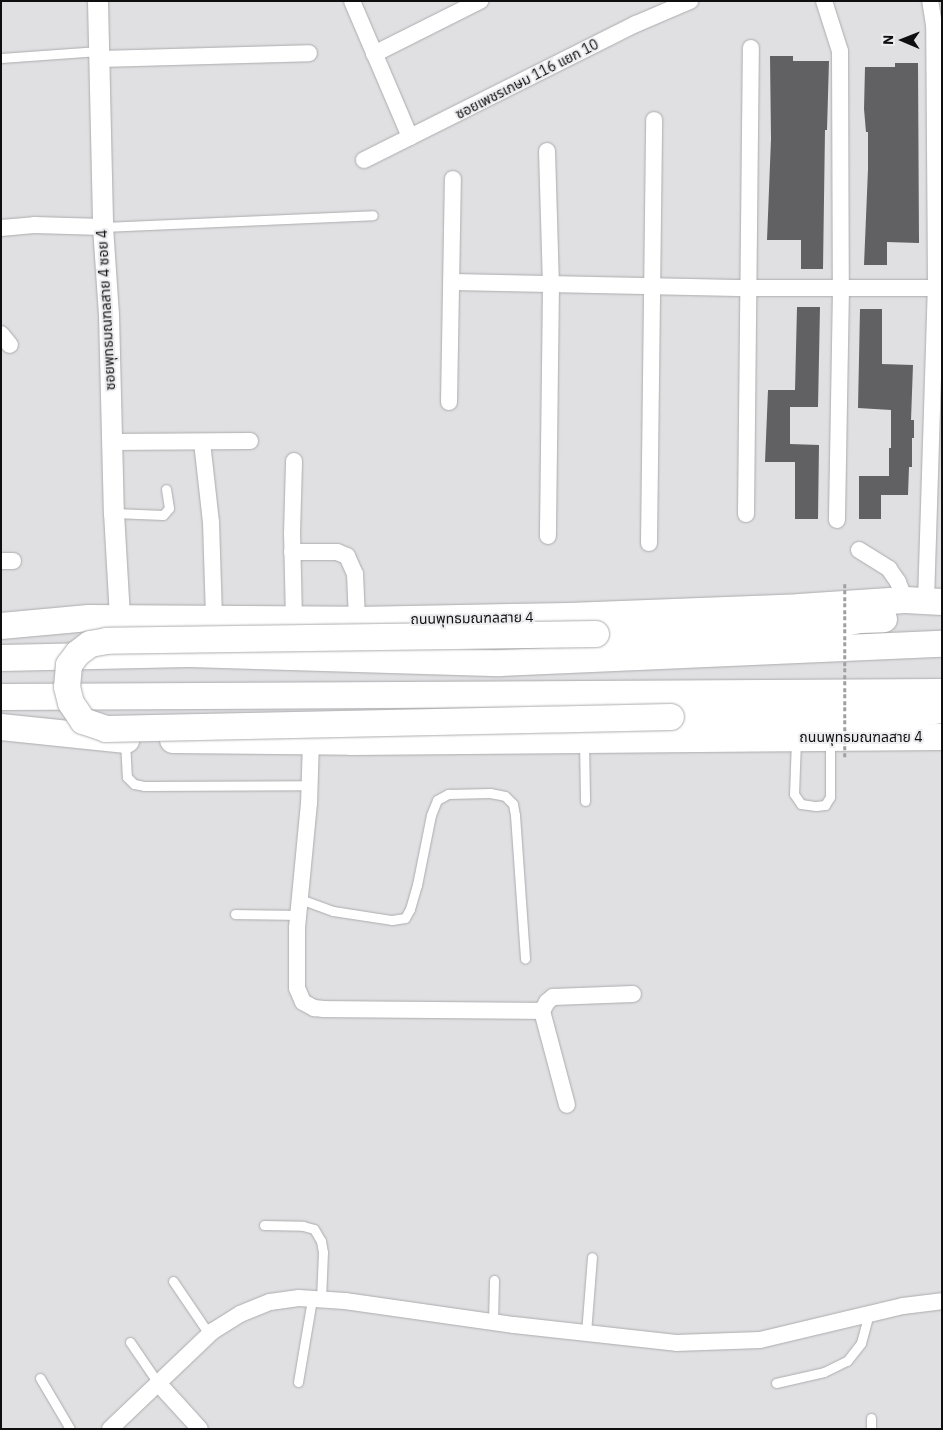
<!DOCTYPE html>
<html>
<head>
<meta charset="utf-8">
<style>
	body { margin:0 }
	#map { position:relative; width:943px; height:1430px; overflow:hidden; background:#e0dfe2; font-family:"IBM Plex Sans","Noto Sans Thai",sans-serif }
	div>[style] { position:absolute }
	.building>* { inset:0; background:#616062 }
	.roads { filter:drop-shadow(0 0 1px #acabad) drop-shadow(0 0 1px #acabad) }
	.service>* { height:9px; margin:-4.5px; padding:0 4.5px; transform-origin:4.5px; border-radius:4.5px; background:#fff }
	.minor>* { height:16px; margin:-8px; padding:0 8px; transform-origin:8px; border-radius:8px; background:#fff }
	.tertiary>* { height:20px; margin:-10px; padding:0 10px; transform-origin:10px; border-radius:10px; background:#fff }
	.primary>* { height:26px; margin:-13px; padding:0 13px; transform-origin:13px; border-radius:13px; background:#fff }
	.path-bridge>* { height:2.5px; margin-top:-1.25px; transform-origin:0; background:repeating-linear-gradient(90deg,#a09fa2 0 4px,transparent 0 6.5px) }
	.bridges { filter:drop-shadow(0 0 1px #acabad) drop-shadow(0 0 1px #acabad) }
	.primary-bridge>* { height:26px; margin:-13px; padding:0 13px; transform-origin:13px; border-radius:13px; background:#fff }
	span { translate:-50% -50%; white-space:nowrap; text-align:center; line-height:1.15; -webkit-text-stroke:4px #edecef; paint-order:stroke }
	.street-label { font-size:14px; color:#100f10 }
	.frame { position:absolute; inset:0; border:2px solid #100f10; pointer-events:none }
	.north { position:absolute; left:878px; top:15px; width:50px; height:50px; -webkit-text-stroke:4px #edecef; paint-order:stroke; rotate:271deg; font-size:14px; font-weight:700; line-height:20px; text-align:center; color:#100f10 }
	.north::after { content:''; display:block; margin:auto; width:18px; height:22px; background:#100f10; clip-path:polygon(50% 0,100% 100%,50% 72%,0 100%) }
</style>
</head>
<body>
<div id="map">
	<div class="building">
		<i style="clip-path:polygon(770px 56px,793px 56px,793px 61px,829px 61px,827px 130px,825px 130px,823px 269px,801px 269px,801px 240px,767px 240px,771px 139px)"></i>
		<i style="clip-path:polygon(895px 63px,918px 63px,919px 243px,887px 242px,887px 265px,864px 265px,868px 169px,868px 132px,866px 132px,864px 109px,865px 67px,895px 67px)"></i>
		<i style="clip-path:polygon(797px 307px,820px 307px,818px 407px,790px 407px,790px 444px,819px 445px,818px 519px,795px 519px,795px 462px,765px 462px,768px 390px,795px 390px)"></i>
		<i style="clip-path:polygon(860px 309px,882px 309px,882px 364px,913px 365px,911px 420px,914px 420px,914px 438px,912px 438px,912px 467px,909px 467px,908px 495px,881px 495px,881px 519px,859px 519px,859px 476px,889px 476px,889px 448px,891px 448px,891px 410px,858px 408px)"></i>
	</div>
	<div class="roads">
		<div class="service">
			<i style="left:1px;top:58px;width:98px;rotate:-4.1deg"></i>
			<i style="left:103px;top:227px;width:270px;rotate:-2.5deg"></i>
			<i style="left:114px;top:513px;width:49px;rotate:2.3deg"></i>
			<i style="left:163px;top:515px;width:9px;rotate:-49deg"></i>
			<i style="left:169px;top:508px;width:19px;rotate:-99deg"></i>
			<i style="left:796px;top:740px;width:54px;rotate:92.1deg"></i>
			<i style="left:794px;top:794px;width:12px;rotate:55deg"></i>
			<i style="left:801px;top:804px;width:15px;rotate:8deg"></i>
			<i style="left:816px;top:806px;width:9px;rotate:-6deg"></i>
			<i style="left:825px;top:805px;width:9px;rotate:-58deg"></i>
			<i style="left:830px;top:797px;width:57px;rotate:-90deg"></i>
			<i style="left:125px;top:741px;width:36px;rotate:87deg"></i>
			<i style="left:127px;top:777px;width:10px;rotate:45deg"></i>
			<i style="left:134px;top:784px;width:10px;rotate:11deg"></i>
			<i style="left:144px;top:786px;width:166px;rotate:-0.3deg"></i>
			<i style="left:584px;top:741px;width:60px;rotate:89deg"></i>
			<i style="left:300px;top:899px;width:35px;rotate:20deg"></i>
			<i style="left:333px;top:911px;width:60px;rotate:8.7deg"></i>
			<i style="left:392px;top:920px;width:13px;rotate:-9deg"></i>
			<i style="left:405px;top:918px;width:10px;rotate:-61deg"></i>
			<i style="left:410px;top:909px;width:25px;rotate:-74deg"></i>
			<i style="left:417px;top:885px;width:71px;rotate:-78.7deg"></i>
			<i style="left:431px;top:815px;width:16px;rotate:-68deg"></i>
			<i style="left:437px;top:800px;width:13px;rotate:-29deg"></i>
			<i style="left:448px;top:794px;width:42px;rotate:-1.4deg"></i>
			<i style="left:490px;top:793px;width:15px;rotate:11deg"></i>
			<i style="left:505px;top:796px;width:11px;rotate:45deg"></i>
			<i style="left:513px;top:804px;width:11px;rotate:80deg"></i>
			<i style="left:515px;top:815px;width:144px;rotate:86deg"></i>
			<i style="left:235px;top:914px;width:63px;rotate:0.9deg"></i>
			<i style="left:264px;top:1225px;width:39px;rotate:1deg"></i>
			<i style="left:303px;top:1226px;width:11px;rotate:15deg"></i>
			<i style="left:314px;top:1229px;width:14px;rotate:60deg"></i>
			<i style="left:321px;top:1241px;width:11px;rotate:80deg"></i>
			<i style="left:323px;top:1252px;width:48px;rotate:92.4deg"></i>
			<i style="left:173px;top:1281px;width:64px;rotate:55.8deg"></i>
			<i style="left:493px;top:1322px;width:42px;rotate:-88.6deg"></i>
			<i style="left:586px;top:1333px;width:76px;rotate:-85.5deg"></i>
			<i style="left:130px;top:1342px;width:50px;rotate:55.7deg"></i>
			<i style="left:40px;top:1378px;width:59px;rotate:59.5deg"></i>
			<i style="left:298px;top:1382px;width:84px;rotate:-80.4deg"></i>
			<i style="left:776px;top:1383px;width:49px;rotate:-12.9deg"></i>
			<i style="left:824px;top:1372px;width:25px;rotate:-26deg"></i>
			<i style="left:847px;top:1361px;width:23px;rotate:-52deg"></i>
			<i style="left:861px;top:1343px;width:30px;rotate:-75deg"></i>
			<i style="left:871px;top:1418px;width:11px;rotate:90deg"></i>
		</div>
		<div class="minor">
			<i style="left:352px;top:1px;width:148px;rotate:66.9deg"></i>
			<i style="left:824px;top:1px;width:52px;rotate:72.3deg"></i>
			<i style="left:840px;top:51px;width:237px;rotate:89.8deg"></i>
			<i style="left:841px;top:288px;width:232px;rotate:91deg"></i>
			<i style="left:374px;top:54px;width:119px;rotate:-26.6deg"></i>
			<i style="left:100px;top:59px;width:209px;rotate:-1.6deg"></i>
			<i style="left:547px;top:151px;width:134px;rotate:88.3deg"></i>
			<i style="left:551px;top:285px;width:251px;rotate:90.7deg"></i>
			<i style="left:364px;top:160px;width:304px;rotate:-26.6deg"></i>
			<i style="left:636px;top:24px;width:59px;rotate:-23.1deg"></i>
			<i style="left:1px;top:228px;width:33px;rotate:-5deg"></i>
			<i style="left:34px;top:225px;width:69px;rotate:1.7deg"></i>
			<i style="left:453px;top:282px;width:296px;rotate:1.2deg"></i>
			<i style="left:749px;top:288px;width:187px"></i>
			<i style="left:1px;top:334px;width:14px;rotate:51deg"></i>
			<i style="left:449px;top:402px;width:223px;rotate:-89deg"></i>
			<i style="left:111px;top:442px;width:139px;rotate:-0.4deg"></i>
			<i style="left:202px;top:442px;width:81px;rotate:83.6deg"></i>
			<i style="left:211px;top:522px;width:98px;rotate:88.2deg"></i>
			<i style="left:746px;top:514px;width:466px;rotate:-89.4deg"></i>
			<i style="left:649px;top:543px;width:423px;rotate:-89.3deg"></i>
			<i style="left:859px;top:550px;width:36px;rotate:32deg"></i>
			<i style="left:889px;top:569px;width:16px;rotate:55deg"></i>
			<i style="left:898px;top:582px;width:19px;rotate:69deg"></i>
			<i style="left:292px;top:552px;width:45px"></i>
			<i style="left:337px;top:552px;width:11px;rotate:22deg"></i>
			<i style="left:347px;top:556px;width:20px;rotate:66deg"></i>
			<i style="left:355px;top:574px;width:46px;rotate:87.5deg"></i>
			<i style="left:1px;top:561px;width:12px"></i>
			<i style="left:926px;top:601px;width:313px;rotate:-88.2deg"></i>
			<i style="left:936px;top:288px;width:263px;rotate:-90.4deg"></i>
			<i style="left:934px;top:25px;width:24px;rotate:-99deg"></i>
			<i style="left:294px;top:620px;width:86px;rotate:-91.3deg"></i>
			<i style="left:292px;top:534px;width:73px;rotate:-88.4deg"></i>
			<i style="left:311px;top:741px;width:62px;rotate:91.8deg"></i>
			<i style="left:309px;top:803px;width:126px;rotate:95.5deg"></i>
			<i style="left:297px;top:928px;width:60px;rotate:90deg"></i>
			<i style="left:297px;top:988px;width:15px;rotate:67deg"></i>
			<i style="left:303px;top:1002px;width:13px;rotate:29deg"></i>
			<i style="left:314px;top:1008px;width:10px;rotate:6deg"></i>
			<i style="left:324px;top:1009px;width:218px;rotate:0.5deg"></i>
			<i style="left:542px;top:1011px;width:97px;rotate:75.1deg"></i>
			<i style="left:542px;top:1011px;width:10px;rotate:-61deg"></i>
			<i style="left:547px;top:1002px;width:8px;rotate:-40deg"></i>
			<i style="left:553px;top:997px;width:80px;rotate:-2.1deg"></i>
			<i style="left:158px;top:1383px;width:62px;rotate:47.6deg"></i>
			<i style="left:110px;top:1429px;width:142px;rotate:-43.6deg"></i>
			<i style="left:213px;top:1331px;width:32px;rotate:-32deg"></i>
			<i style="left:240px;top:1314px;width:32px;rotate:-22deg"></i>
			<i style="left:270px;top:1302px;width:29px;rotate:-8deg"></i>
			<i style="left:299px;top:1298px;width:46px;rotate:3.7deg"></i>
			<i style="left:345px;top:1301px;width:171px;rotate:8.1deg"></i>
			<i style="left:514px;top:1325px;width:163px;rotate:6.3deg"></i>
			<i style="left:676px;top:1343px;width:84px;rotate:-2deg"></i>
			<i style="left:760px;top:1340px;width:147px;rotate:-13.4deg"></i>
			<i style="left:903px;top:1306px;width:39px;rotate:-7deg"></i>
		</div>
		<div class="tertiary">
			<i style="left:98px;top:1px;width:226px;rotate:88.7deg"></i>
			<i style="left:103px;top:227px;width:87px;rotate:86.1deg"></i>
			<i style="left:109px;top:314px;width:199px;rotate:88.6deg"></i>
			<i style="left:114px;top:513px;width:105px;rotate:86.7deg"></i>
		</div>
		<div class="primary">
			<i style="left:1px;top:626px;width:88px;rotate:-5.2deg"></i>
			<i style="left:89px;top:618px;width:268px;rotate:0.4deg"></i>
			<i style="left:357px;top:620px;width:212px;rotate:-1.1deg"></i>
			<i style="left:569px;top:616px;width:230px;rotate:-2.2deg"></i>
			<i style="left:799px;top:607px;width:106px;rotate:-3.8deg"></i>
			<i style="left:905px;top:600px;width:37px;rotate:3deg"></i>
			<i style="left:596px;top:634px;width:228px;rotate:-1.8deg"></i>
			<i style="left:824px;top:627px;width:38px;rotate:-11deg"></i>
			<i style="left:861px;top:620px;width:23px;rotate:-2deg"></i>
			<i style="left:1px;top:658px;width:188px;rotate:-1.2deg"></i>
			<i style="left:189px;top:654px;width:311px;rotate:1.7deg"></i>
			<i style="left:500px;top:663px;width:442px;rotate:-2.5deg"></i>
			<i style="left:1px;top:697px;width:941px;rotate:-0.3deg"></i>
			<i style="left:671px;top:717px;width:230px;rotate:-0.5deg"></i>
			<i style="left:901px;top:715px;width:41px;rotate:-7deg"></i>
			<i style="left:1px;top:727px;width:126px;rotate:5.9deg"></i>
			<i style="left:173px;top:740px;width:178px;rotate:0.6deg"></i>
			<i style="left:351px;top:742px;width:591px;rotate:-0.48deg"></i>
		</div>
	</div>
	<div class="path-bridge">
		<i style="left:845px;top:584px;width:174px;rotate:90deg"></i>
	</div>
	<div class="bridges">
		<div class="primary-bridge">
			<i style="left:596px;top:634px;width:489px;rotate:179.2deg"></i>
			<i style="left:107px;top:641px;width:17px;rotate:170deg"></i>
			<i style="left:90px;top:644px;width:15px;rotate:143deg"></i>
			<i style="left:78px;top:653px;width:15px;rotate:127deg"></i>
			<i style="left:69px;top:665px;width:22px;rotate:95deg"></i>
			<i style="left:67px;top:687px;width:16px;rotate:76deg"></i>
			<i style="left:71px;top:703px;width:22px;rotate:56deg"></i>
			<i style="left:83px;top:721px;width:24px;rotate:19deg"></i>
			<i style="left:106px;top:729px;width:565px;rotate:-1.22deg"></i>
		</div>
	</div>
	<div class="street-label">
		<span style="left:527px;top:79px;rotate:-27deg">ซอยเพชรเกษม 116 แยก 10</span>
		<span style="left:106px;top:310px;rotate:-93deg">ซอยพุทธมณฑลสาย 4 ซอย 4</span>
		<span style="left:472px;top:618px;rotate:-1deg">ถนนพุทธมณฑลสาย 4</span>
		<span style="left:861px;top:737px">ถนนพุทธมณฑลสาย 4</span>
	</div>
	<div class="frame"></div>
	<div class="north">N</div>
</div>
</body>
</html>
